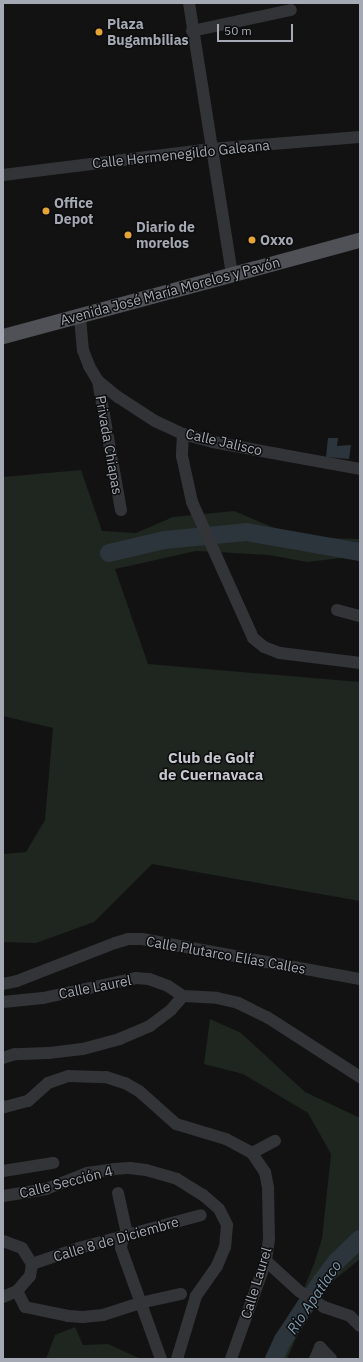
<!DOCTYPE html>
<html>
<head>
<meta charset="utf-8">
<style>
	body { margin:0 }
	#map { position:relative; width:363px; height:1362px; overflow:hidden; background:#121213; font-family:"IBM Plex Sans",sans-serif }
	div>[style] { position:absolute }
	.green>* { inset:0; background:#1e261f }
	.water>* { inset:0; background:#2c353b }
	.river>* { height:18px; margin:-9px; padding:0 9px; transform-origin:9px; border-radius:9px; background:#2c353b }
	.minor>* { height:12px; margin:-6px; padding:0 6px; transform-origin:6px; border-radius:6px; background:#333438 }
	.major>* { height:15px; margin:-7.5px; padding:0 7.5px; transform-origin:7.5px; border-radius:7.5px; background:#4f5157 }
	.dots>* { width:11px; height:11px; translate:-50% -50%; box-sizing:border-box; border:2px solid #0d0d0e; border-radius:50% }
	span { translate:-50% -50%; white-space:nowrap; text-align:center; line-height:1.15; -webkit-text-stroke:3px #0d0d0e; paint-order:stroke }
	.poi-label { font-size:14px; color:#a4a9b3; font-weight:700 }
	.left { translate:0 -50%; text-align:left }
	.street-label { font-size:14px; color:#a4a9b3 }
	.neighbourhood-label { font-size:15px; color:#c5c8cf; font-weight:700 }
	.water-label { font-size:15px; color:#7c98ac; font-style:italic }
	.frame { position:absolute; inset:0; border:4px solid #a4a9b3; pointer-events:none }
	.scale { position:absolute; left:217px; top:24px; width:76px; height:18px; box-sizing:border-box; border:2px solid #a4a9b3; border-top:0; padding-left:5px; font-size:12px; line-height:14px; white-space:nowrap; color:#a4a9b3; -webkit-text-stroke:3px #0d0d0e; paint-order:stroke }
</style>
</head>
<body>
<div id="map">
	<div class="green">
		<i style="clip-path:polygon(81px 470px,102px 531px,136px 533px,173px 517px,234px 511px,296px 537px,360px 539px,360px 561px,350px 557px,307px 562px,269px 555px,196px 551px,115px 569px,148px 664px,360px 682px,360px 901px,152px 864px,94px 922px,36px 943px,3px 942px,3px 854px,26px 852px,45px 820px,53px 728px,3px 716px,3px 477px)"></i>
		<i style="clip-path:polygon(210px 1019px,241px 1033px,305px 1092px,360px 1118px,360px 1259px,328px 1285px,310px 1305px,287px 1359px,270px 1359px,293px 1315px,314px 1264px,322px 1239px,331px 1154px,308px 1113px,243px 1074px,204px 1064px)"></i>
		<i style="clip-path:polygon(75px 1327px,83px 1345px,108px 1344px,141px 1359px,46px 1359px,55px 1335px)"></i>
	</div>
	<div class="water">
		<i style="clip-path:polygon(328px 438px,338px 438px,337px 446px,351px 445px,349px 459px,326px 457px)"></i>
	</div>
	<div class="river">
		<i style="left:109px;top:553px;width:57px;rotate:-13.1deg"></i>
		<i style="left:165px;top:540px;width:81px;rotate:-5.6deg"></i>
		<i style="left:246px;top:532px;width:116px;rotate:10deg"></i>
		<i style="left:274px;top:1359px;width:21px;rotate:-65deg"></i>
		<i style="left:283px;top:1340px;width:69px;rotate:-56.8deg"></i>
		<i style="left:321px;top:1282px;width:26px;rotate:-53deg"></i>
		<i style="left:337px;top:1261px;width:32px;rotate:-44deg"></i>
	</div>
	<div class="minor">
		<i style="left:189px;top:3px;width:274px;rotate:81deg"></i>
		<i style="left:192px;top:31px;width:101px;rotate:-12deg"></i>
		<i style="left:3px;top:175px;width:210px;rotate:-7.1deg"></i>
		<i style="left:211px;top:149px;width:149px;rotate:-4.6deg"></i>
		<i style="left:80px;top:317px;width:33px;rotate:85deg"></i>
		<i style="left:83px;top:350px;width:17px;rotate:69deg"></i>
		<i style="left:89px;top:366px;width:17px;rotate:59deg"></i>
		<i style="left:98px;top:381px;width:26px;rotate:39deg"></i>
		<i style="left:118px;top:397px;width:44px;rotate:33deg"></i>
		<i style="left:155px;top:421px;width:31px;rotate:25deg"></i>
		<i style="left:183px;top:434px;width:31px;rotate:15deg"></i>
		<i style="left:213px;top:442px;width:149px;rotate:10.4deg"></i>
		<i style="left:98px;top:381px;width:131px;rotate:79.9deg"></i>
		<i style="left:183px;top:434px;width:22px;rotate:93deg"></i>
		<i style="left:182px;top:456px;width:47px;rotate:77.7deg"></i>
		<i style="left:192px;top:502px;width:149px;rotate:65.8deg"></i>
		<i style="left:253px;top:638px;width:14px;rotate:39deg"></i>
		<i style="left:264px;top:647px;width:17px;rotate:21deg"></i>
		<i style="left:280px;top:653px;width:81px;rotate:7.1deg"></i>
		<i style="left:337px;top:610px;width:24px;rotate:15deg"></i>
		<i style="left:3px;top:984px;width:14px;rotate:-12deg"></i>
		<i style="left:17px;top:981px;width:105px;rotate:-21.2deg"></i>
		<i style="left:115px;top:943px;width:14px;rotate:-17deg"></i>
		<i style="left:128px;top:939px;width:14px"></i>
		<i style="left:142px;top:939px;width:222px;rotate:10.4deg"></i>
		<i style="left:183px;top:996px;width:34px;rotate:3deg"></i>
		<i style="left:217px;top:998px;width:22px;rotate:13deg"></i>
		<i style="left:238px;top:1003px;width:32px;rotate:26deg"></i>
		<i style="left:267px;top:1017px;width:111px;rotate:32.8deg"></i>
		<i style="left:3px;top:1002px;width:40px;rotate:-5.7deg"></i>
		<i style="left:43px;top:998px;width:95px;rotate:-12.1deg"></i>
		<i style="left:136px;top:978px;width:13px;rotate:4deg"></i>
		<i style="left:149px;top:979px;width:20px;rotate:20deg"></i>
		<i style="left:168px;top:986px;width:18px;rotate:34deg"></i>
		<i style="left:183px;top:996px;width:18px;rotate:131deg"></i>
		<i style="left:171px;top:1010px;width:26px;rotate:143deg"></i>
		<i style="left:150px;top:1026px;width:33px;rotate:157deg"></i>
		<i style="left:120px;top:1039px;width:39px;rotate:165deg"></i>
		<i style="left:82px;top:1049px;width:34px;rotate:173deg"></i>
		<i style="left:48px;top:1053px;width:33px;rotate:178deg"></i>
		<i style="left:15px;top:1054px;width:13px;rotate:162deg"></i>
		<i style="left:3px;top:1106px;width:2px;rotate:27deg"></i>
		<i style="left:5px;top:1107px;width:24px;rotate:-15deg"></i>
		<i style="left:28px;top:1101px;width:27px;rotate:-42deg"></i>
		<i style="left:48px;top:1083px;width:21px;rotate:-19deg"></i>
		<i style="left:68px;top:1076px;width:38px;rotate:2deg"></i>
		<i style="left:106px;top:1077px;width:20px;rotate:18deg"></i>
		<i style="left:125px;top:1083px;width:16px;rotate:30deg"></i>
		<i style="left:139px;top:1091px;width:50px;rotate:41.7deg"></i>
		<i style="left:176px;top:1124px;width:52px;rotate:16.7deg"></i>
		<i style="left:226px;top:1139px;width:30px;rotate:28deg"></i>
		<i style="left:252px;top:1153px;width:23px;rotate:56deg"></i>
		<i style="left:265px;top:1172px;width:16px;rotate:79deg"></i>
		<i style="left:268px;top:1188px;width:51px;rotate:88.9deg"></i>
		<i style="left:269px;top:1239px;width:22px;rotate:98deg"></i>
		<i style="left:266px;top:1261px;width:104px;rotate:109.7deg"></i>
		<i style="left:252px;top:1153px;width:26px;rotate:-28deg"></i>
		<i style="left:3px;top:1171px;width:51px;rotate:-9.1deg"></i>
		<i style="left:118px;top:1193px;width:42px;rotate:77.6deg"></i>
		<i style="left:127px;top:1234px;width:9px;rotate:126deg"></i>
		<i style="left:122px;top:1241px;width:7px;rotate:98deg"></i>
		<i style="left:121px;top:1248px;width:118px;rotate:70.2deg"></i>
		<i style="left:3px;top:1196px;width:44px;rotate:-9.2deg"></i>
		<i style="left:46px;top:1189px;width:44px;rotate:-21.3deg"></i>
		<i style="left:87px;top:1173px;width:27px;rotate:-8deg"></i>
		<i style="left:114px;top:1169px;width:16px;rotate:-4deg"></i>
		<i style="left:130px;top:1168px;width:16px;rotate:7deg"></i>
		<i style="left:146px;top:1170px;width:32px;rotate:16deg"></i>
		<i style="left:177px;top:1179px;width:31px;rotate:32deg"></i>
		<i style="left:203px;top:1195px;width:21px;rotate:41deg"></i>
		<i style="left:219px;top:1209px;width:18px;rotate:63deg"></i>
		<i style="left:227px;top:1225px;width:22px;rotate:95deg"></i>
		<i style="left:225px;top:1247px;width:21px;rotate:113deg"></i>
		<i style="left:217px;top:1266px;width:37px;rotate:125deg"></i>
		<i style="left:196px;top:1296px;width:66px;rotate:106.8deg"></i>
		<i style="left:3px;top:1241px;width:20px;rotate:20deg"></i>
		<i style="left:22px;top:1248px;width:19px;rotate:58deg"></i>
		<i style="left:32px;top:1264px;width:12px;rotate:99deg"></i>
		<i style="left:30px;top:1276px;width:20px;rotate:131deg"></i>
		<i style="left:17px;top:1291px;width:15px;rotate:157deg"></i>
		<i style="left:266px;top:1261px;width:45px;rotate:42.3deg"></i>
		<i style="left:299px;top:1291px;width:30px;rotate:33deg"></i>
		<i style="left:324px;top:1307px;width:28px;rotate:19deg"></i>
		<i style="left:350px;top:1316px;width:14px;rotate:45deg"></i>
		<i style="left:32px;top:1264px;width:50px;rotate:-18.8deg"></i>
		<i style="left:79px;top:1248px;width:126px;rotate:-15.1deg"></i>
		<i style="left:17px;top:1291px;width:18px;rotate:63deg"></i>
		<i style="left:25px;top:1307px;width:44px;rotate:11.8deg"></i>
		<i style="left:68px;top:1316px;width:15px;rotate:4deg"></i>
		<i style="left:83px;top:1317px;width:20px;rotate:-6deg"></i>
		<i style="left:103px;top:1315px;width:39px;rotate:-18deg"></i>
		<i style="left:140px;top:1303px;width:42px;rotate:-12.4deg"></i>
		<i style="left:315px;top:1359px;width:13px;rotate:-67deg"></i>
		<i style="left:320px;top:1347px;width:16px;rotate:47deg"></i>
	</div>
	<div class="major">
		<i style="left:3px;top:336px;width:370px;rotate:-15.1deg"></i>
	</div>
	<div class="dots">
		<i style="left:99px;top:32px;background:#e6a437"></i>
		<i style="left:46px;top:211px;background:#e6a437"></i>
		<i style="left:128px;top:235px;background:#e6a437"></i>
		<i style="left:252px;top:240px;background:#e6a437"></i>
	</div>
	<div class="poi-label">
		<span class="left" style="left:107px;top:32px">Plaza<br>Bugambilias</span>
		<span class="left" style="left:54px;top:211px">Office<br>Depot</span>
		<span class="left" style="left:136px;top:235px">Diario de<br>morelos</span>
		<span class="left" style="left:260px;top:240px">Oxxo</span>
	</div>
	<div class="street-label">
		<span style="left:181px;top:154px;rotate:-6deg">Calle Hermenegildo Galeana</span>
		<span style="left:170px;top:291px;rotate:-15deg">Avenida José María Morelos y Pavón</span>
		<span style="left:224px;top:442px;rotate:13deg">Calle Jalisco</span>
		<span style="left:109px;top:445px;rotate:80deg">Privada Chiapas</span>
		<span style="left:226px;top:955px;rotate:10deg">Calle Plutarco Elías Calles</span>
		<span style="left:95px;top:987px;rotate:-11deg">Calle Laurel</span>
		<span style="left:66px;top:1182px;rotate:-14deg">Calle Sección 4</span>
		<span style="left:116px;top:1239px;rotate:-16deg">Calle 8 de Diciembre</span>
		<span style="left:256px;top:1283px;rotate:-73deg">Calle Laurel</span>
	</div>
	<div class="neighbourhood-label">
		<span style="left:211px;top:766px">Club de Golf<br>de Cuernavaca</span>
	</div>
	<div class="water-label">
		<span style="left:314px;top:1297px;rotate:-56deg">Rio Apatlaco</span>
	</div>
	<div class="frame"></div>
	<div class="scale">50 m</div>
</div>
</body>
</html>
